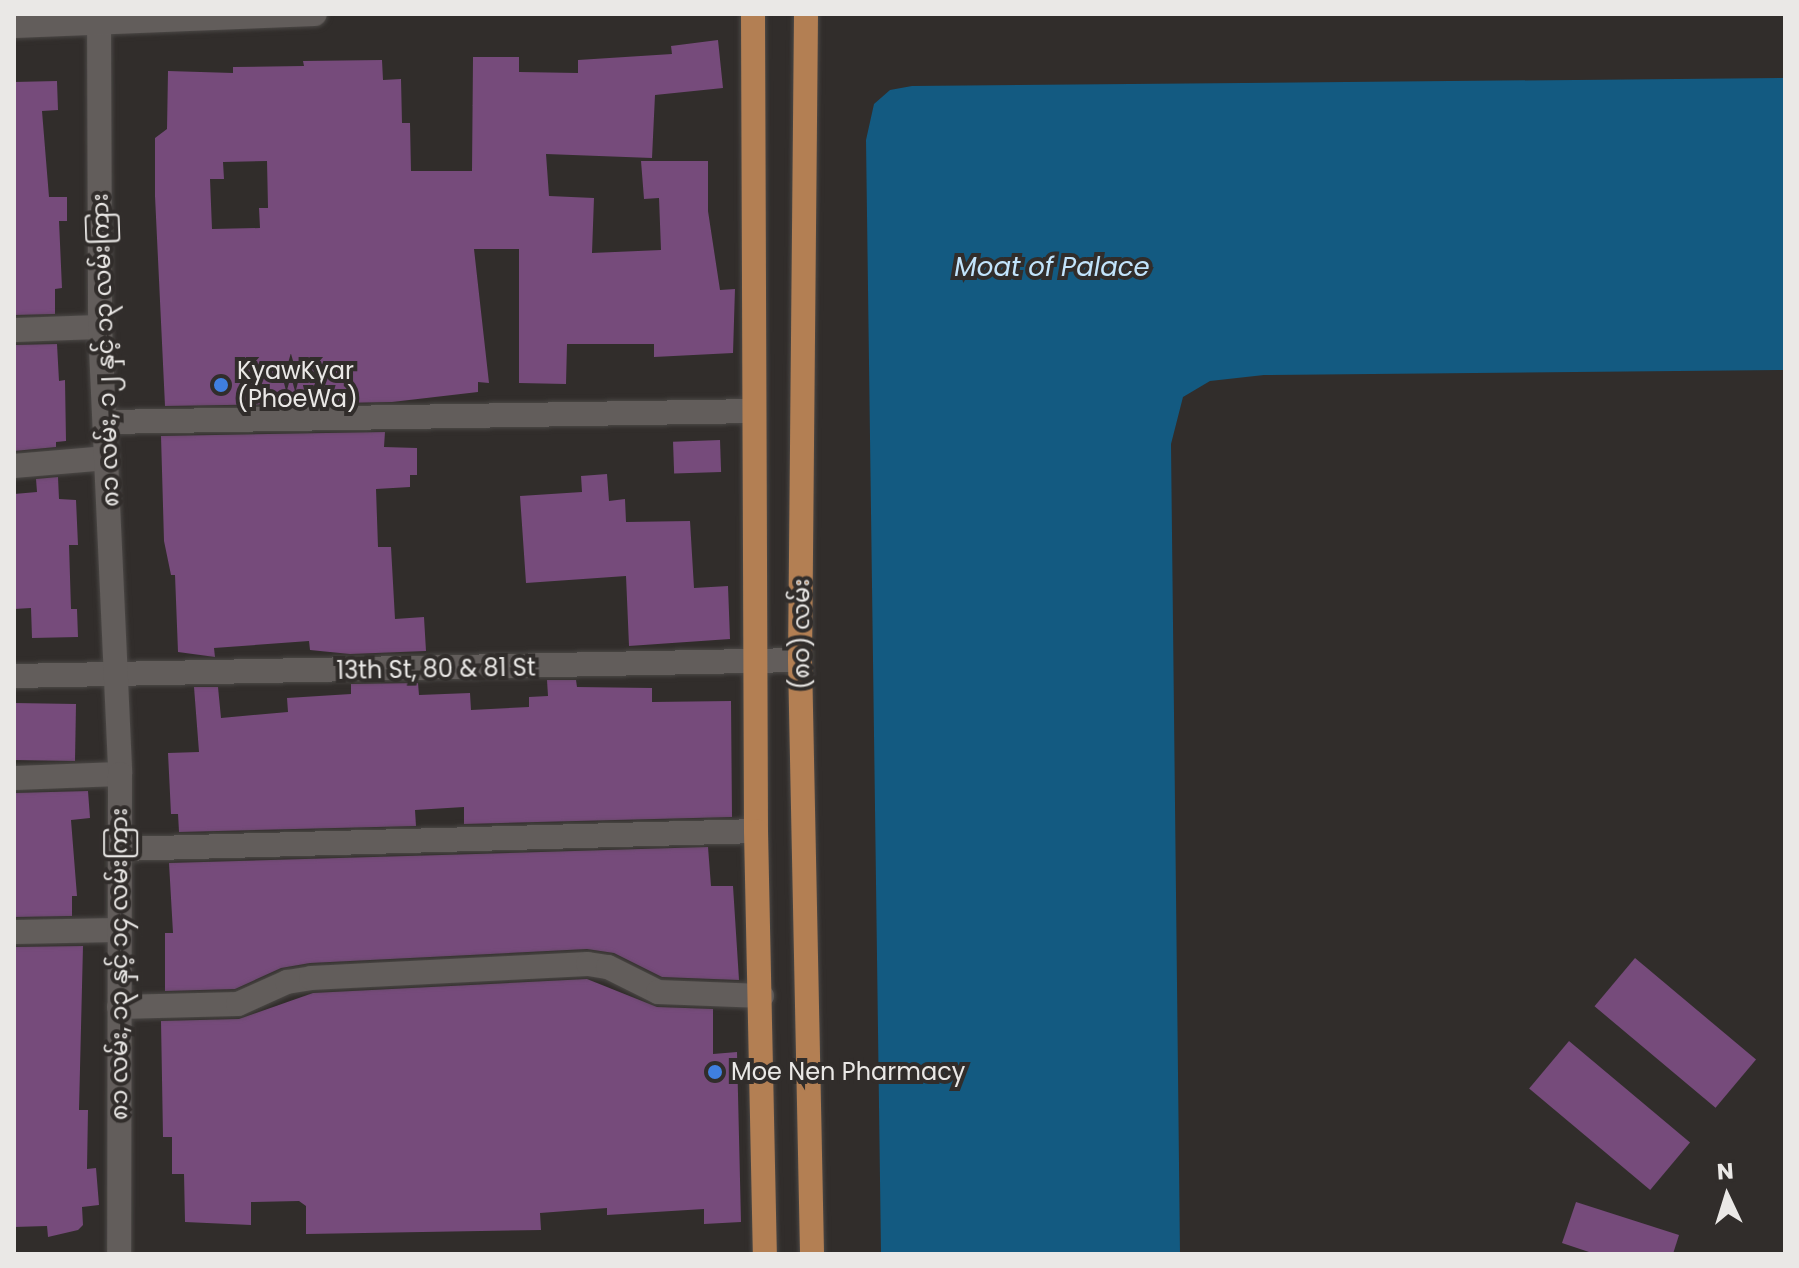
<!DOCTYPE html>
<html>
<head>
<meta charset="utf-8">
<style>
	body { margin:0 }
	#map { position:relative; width:1799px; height:1268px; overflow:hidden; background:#312d2b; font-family:Poppins,"Noto Sans Myanmar",sans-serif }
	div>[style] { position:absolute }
	.water>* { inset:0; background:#135a81 }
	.building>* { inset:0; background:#764b7b; transform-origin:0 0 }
	.roads { filter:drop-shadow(0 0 2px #4b4846) drop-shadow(0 0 2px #4b4846) }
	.street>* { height:24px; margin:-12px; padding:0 12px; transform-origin:12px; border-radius:12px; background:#625d5b }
	.secondary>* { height:24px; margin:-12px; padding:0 12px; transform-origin:12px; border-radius:12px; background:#625d5b }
	.primary>* { height:24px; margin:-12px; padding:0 12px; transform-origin:12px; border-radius:12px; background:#b37f53 }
	.dots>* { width:22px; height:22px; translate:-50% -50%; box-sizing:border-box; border:4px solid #312d2b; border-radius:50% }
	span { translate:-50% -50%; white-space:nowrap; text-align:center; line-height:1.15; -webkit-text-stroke:8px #312d2b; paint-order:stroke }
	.street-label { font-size:24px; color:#eae8e6 }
	.poi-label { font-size:24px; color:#eae8e6 }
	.left { translate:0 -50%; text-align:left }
	.water-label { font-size:26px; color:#c2e4fc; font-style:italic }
	.frame { position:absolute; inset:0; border:16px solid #eae8e6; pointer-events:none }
	.north { position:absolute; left:1687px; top:1156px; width:80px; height:80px; -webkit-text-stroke:6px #312d2b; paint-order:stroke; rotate:356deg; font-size:22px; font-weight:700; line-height:32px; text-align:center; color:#eae8e6 }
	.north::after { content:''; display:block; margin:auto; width:28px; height:36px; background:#eae8e6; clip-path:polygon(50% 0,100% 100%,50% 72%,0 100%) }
</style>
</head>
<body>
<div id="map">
	<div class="water">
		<i style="clip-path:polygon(1785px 78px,1785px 370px,1264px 375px,1210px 381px,1183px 397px,1171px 444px,1180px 1254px,881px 1254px,866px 140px,874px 104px,890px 90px,912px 86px)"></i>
	</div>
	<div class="building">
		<i style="clip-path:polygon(evenodd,718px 40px,723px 88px,655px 95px,652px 158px,546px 154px,549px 196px,594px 198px,592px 253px,661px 250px,659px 198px,644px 199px,641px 161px,708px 161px,708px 211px,720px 290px,735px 289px,733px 353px,654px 357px,654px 344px,567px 344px,566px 384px,519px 383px,519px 249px,474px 249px,489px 383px,478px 382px,478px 392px,392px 402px,165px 406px,155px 196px,155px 138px,167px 129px,168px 71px,233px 73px,233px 67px,304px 66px,303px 61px,382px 60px,383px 80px,401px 79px,402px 123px,410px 123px,411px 171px,472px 171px,473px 57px,519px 57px,519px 72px,578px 73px,578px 60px,672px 54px,671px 46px,718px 40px,267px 161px,268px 208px,259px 208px,260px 228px,212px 229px,210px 179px,224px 179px,223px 162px,267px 161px)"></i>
		<i style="clip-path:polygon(57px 81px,58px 110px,42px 111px,49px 197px,67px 197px,67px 221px,59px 221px,62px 288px,55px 289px,55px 314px,14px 315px,14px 82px)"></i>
		<i style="clip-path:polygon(57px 344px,59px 381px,65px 380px,66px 441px,56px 442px,56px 447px,14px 451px,14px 345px)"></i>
		<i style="clip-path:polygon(385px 432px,384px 447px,417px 448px,417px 475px,410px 475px,410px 487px,376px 489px,378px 547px,391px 547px,395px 619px,424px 617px,426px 651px,350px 654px,310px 650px,309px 641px,214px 648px,215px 657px,178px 652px,175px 575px,171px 575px,164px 541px,161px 436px)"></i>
		<i style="left:720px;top:440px;width:32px;height:47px;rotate:88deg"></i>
		<i style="clip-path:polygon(607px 474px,609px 501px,625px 499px,626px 522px,690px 521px,694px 588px,728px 586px,730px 639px,629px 646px,626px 576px,526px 583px,520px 496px,582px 492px,581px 476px)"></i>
		<i style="clip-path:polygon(58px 477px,59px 499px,76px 500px,78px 545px,69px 545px,71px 609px,77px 609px,78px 637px,32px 638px,31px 608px,14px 609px,14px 494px,37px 492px,36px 479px)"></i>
		<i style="clip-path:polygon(547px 680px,576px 680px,577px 687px,652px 688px,652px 702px,731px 701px,732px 817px,464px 824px,464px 807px,415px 810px,416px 826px,179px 832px,178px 814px,171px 814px,168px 753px,199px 752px,194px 687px,218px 687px,221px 718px,288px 712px,287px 698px,351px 694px,351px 684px,418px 683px,419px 695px,470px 693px,471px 710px,529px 707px,529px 697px,548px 696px)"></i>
		<i style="left:76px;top:704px;width:57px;height:62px;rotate:91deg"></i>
		<i style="clip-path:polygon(88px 791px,90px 818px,71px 820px,77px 896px,72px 896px,72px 916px,14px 917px,14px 793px)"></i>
		<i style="clip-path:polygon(708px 847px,711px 886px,733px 886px,739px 980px,662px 977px,614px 953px,587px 949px,310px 963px,281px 968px,235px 989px,165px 991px,165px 933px,173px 933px,169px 863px)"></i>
		<i style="clip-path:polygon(83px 946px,79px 1110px,88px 1110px,87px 1169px,96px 1168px,99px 1205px,82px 1207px,83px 1225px,78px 1230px,48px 1237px,47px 1226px,14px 1227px,14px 947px)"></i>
		<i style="left:1635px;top:958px;width:158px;height:63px;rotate:40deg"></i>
		<i style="clip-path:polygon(587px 979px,657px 1007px,713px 1009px,713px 1054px,737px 1052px,741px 1222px,704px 1224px,704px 1209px,607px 1215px,607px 1208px,540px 1213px,541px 1230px,306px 1234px,306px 1206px,299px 1201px,251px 1202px,251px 1225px,185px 1222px,184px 1174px,172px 1174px,172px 1137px,163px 1137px,161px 1021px,239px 1019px,313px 993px)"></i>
		<i style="left:1569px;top:1041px;width:158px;height:62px;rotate:40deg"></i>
		<i style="clip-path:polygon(1576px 1202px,1679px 1235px,1673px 1254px,1595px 1254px,1562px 1243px)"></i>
	</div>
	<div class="roads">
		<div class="street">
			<i style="left:14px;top:330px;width:86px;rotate:-2deg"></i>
			<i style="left:106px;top:422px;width:647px;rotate:-0.97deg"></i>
			<i style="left:14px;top:466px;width:93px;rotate:-4.9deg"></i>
			<i style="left:14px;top:676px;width:786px;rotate:-1.17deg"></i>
			<i style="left:14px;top:778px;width:106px;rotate:-2.2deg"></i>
			<i style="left:121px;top:849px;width:635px;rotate:-1.62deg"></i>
			<i style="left:14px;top:932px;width:104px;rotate:-1.1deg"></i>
			<i style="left:119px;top:1007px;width:119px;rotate:-1.4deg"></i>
			<i style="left:238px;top:1004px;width:54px;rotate:-24.2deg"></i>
			<i style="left:287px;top:982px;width:24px;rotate:-9deg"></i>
			<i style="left:311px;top:978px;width:277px;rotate:-2.9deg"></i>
			<i style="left:588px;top:964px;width:20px;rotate:9deg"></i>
			<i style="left:608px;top:967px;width:56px;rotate:26.6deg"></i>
			<i style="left:658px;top:992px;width:104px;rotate:2.2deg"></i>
		</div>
		<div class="secondary">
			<i style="left:99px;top:14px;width:313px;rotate:89.8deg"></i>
			<i style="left:100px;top:327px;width:447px;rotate:87.4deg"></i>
			<i style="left:120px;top:774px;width:480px;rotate:90.1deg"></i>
			<i style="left:14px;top:26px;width:301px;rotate:-2.3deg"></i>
		</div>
		<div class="primary">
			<i style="left:753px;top:14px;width:817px;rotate:89.79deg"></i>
			<i style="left:756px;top:831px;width:423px;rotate:88.8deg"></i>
			<i style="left:806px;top:14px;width:646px;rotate:90.53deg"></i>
			<i style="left:800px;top:660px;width:594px;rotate:88.84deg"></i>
		</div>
	</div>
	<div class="dots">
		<i style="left:221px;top:385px;background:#3f7fe0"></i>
		<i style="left:715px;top:1072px;background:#3f7fe0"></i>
	</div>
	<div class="street-label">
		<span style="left:105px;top:350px;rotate:-92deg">၈၁ လမ်း, ၁၂ နှင့် ၁၃ လမ်းကြား</span>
		<span style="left:801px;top:634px;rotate:-90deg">(၈၀) လမ်း</span>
		<span style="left:436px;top:669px;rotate:-1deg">13th St, 80 &amp; 81 St</span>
		<span style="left:119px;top:964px;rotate:-90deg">၈၁ လမ်း, ၁၃ နှင့် ၁၄ လမ်းကြား</span>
	</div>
	<div class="poi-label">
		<span class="left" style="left:237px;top:385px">KyawKyar<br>(PhoeWa)</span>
		<span class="left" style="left:731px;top:1072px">Moe Nen Pharmacy</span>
	</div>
	<div class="water-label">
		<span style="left:1052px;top:268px">Moat of Palace</span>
	</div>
	<div class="frame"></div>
	<div class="north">N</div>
</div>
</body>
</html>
